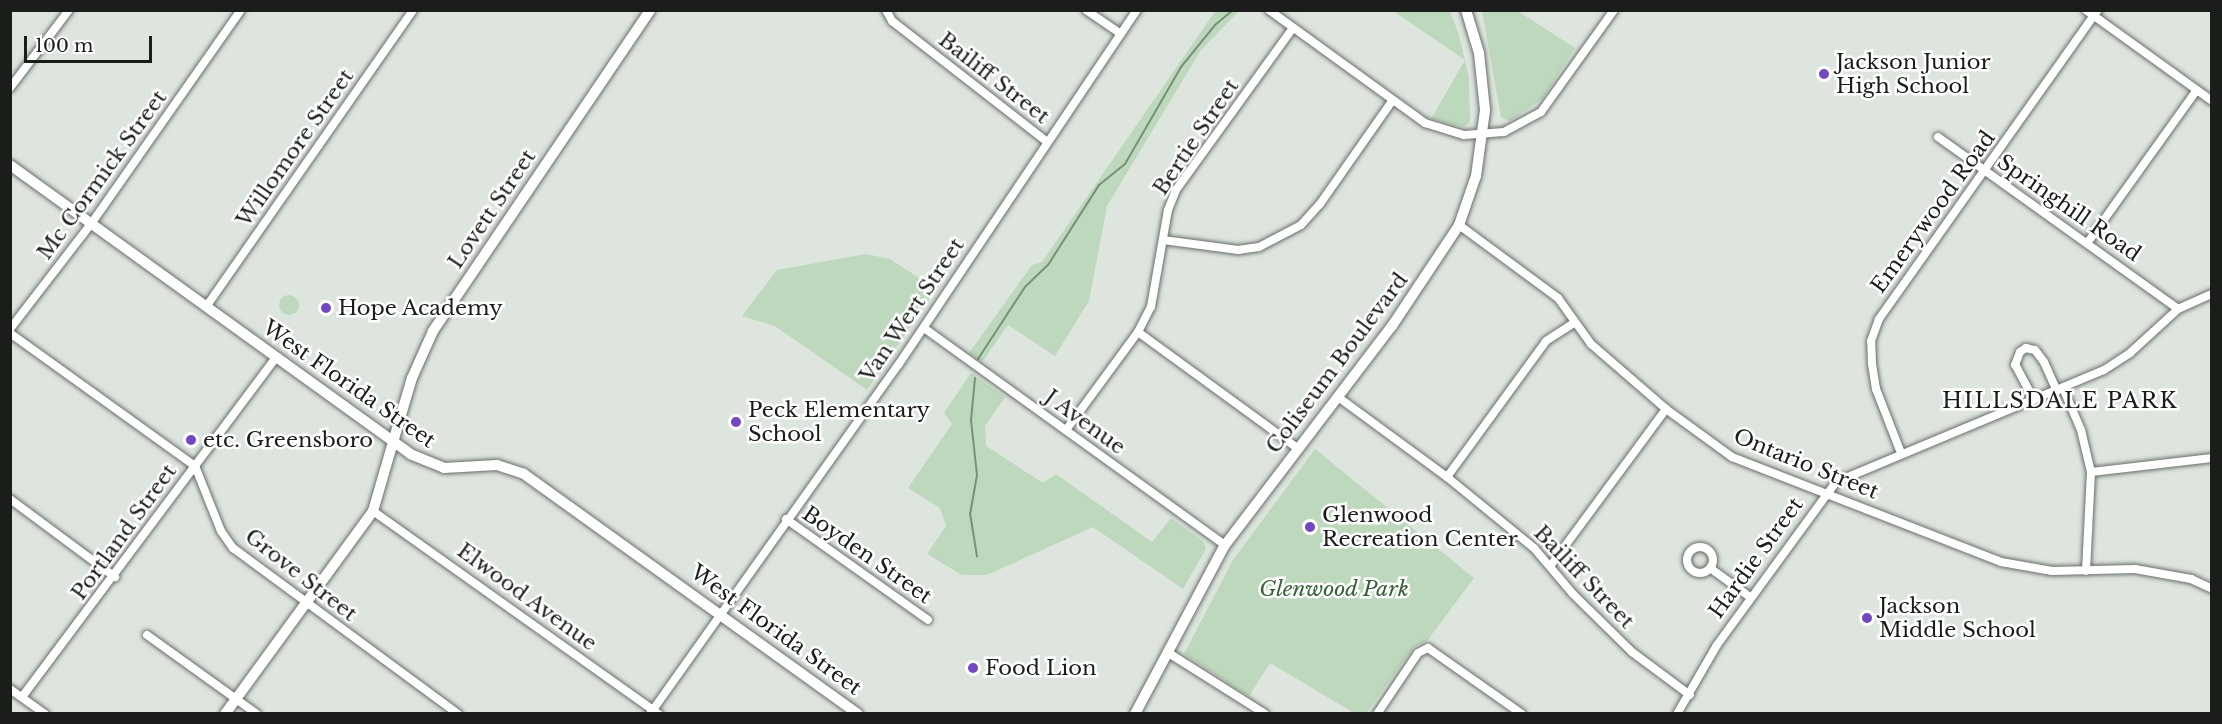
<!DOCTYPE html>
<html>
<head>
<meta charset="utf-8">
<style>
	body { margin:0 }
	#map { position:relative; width:2222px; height:724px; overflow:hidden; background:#dee5de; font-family:"Libre Baskerville",serif }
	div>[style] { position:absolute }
	.green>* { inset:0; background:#bdd8bc }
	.round { border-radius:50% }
	.stream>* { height:2px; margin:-1px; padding:0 1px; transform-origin:1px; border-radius:1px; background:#779177 }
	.roads { filter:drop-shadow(0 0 2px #696f69) drop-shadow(0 0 2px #696f69) }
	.minor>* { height:8px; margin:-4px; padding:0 4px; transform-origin:4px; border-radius:4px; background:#fff }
	.minor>.ring { margin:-4px; padding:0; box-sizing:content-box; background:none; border:8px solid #fff; border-radius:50% }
	.tertiary>* { height:10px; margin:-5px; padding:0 5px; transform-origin:5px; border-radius:5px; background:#fff }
	.secondary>* { height:10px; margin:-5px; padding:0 5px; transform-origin:5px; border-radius:5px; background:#fff }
	.dots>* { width:16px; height:16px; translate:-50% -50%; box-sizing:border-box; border:3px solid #fff; border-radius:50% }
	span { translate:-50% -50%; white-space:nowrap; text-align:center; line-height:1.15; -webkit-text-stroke:5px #fff; paint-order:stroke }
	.poi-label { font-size:21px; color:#1b1d1b }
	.left { translate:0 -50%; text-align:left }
	.street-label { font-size:21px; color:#1b1d1b }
	.park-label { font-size:21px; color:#376038; font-style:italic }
	.neighbourhood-label { font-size:22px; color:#1b1d1b; letter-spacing:1.5px }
	.frame { position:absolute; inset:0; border:12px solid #1b1d1b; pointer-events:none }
	.scale { position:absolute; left:24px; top:36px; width:128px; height:27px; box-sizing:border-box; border:3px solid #1b1d1b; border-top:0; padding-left:8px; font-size:18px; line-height:21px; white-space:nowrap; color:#1b1d1b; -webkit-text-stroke:4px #fff; paint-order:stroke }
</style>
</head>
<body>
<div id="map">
	<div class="green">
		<i style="clip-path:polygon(1216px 10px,1239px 11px,1201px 50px,1107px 206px,1089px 301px,1055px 356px,1008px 325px,982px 362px,969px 353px,1032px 265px,1042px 262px)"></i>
		<i style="clip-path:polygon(1393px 11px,1450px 11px,1458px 32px,1465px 60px,1469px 79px,1470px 122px,1464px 127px,1431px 119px,1465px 60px)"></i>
		<i style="clip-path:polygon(1482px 11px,1518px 11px,1575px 48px,1542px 99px,1510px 121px,1501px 117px)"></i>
		<i style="clip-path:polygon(866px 254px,890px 259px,936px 289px,867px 390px,775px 326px,742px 316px,777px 270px)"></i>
		<i class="round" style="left:279px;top:295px;width:20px;height:20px"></i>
		<i style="clip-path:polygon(971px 373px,1005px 397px,985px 426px,986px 446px,1043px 483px,1056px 474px,1152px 542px,1171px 518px,1203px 541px,1206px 549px,1183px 589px,1093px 527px,987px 575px,962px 575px,927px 554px,946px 526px,940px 508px,908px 488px,952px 424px,944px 413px)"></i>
		<i style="clip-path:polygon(1315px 449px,1474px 578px,1427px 641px,1414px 647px,1366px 713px,1354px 713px,1270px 663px,1249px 696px,1184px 654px,1233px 560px)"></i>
	</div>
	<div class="stream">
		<i style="left:978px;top:359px;width:86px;rotate:-56.9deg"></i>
		<i style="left:1025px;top:287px;width:32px;rotate:-44deg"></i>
		<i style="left:1048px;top:265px;width:95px;rotate:-57.5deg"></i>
		<i style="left:1099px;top:185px;width:33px;rotate:-39deg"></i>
		<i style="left:1125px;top:164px;width:112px;rotate:-60deg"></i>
		<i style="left:1181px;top:67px;width:54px;rotate:-51deg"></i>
		<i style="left:1215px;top:25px;width:23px;rotate:-40deg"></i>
		<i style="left:975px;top:378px;width:42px;rotate:95.4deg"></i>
		<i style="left:971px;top:420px;width:55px;rotate:83.8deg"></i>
		<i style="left:977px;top:475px;width:39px;rotate:100deg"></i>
		<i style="left:970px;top:513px;width:44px;rotate:80.8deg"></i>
	</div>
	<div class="roads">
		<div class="minor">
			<i style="left:886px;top:10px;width:13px;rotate:61deg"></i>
			<i style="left:892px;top:21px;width:195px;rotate:37.9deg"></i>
			<i style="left:1086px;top:10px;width:42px;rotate:34.4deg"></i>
			<i style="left:1269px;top:10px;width:193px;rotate:35.9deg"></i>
			<i style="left:1425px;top:123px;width:41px;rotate:17.1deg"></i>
			<i style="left:1464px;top:135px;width:40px;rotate:-4.3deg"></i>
			<i style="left:1504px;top:132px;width:42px;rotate:-28.4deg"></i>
			<i style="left:1541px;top:112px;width:125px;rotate:-54.4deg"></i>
			<i style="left:2086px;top:10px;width:155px;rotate:35.8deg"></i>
			<i style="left:10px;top:88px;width:98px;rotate:-52.9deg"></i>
			<i style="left:1938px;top:137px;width:295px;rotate:35.6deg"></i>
			<i style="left:1459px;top:225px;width:123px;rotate:36.4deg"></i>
			<i style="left:1558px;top:298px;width:57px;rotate:54.3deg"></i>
			<i style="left:1591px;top:344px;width:99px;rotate:40.9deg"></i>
			<i style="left:1666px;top:409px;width:82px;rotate:36deg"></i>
			<i style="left:1732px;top:457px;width:289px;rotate:21.3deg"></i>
			<i style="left:2001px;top:562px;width:52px;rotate:10deg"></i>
			<i style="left:2052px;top:571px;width:83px;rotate:-1.4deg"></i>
			<i style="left:2135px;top:569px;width:57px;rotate:10.1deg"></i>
			<i style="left:2191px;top:579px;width:23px;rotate:25deg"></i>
			<i style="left:1163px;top:240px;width:76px;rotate:7.6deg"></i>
			<i style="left:1238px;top:250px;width:21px;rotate:-8deg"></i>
			<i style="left:1259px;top:247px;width:47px;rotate:-27.6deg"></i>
			<i style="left:1301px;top:225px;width:28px;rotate:-48deg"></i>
			<i style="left:1320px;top:204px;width:126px;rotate:-55deg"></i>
			<i style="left:2088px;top:242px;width:186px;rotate:-54.4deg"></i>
			<i style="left:206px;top:307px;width:362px;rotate:-55.1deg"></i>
			<i style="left:924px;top:328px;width:371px;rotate:35.8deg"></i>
			<i style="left:10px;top:329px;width:133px;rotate:-52.4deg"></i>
			<i style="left:91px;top:224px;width:261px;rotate:-55deg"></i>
			<i style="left:1138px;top:332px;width:197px;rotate:36.1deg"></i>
			<i style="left:10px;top:333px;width:228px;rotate:35.7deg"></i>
			<i style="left:195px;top:466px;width:70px;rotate:68.2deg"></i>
			<i style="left:221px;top:531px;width:21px;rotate:55deg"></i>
			<i style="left:233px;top:548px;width:280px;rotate:36.4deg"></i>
			<i style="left:2063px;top:388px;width:46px;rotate:66.8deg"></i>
			<i style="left:2081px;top:430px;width:43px;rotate:76.6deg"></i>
			<i style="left:2091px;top:472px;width:99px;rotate:92.9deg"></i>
			<i style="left:1338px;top:397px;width:135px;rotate:36.3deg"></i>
			<i style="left:1447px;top:477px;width:112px;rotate:39.2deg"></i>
			<i style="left:1534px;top:548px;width:60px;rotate:49.7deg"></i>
			<i style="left:1573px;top:594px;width:83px;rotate:44.5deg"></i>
			<i style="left:1632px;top:652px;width:72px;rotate:36.6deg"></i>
			<i style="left:2034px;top:400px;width:40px;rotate:-118deg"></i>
			<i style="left:2015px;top:365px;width:14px;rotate:-69deg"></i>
			<i style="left:2020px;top:352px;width:7px;rotate:-34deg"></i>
			<i style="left:2026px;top:348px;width:9px;rotate:13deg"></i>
			<i style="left:2035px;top:350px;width:15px;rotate:53deg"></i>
			<i style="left:2044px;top:362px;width:32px;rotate:66deg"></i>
			<i style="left:1066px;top:430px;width:122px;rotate:-53.7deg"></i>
			<i style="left:1138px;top:332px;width:28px;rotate:-63deg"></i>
			<i style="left:1151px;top:307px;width:98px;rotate:-80.1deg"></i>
			<i style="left:1168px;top:210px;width:22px;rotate:-68deg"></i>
			<i style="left:1176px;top:190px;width:200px;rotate:-54.2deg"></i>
			<i style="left:1901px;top:453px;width:69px;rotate:-111.3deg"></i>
			<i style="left:1876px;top:389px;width:25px;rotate:-99deg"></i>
			<i style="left:1872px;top:364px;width:23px;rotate:-92deg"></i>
			<i style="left:1871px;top:341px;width:23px;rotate:-70deg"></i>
			<i style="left:1879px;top:319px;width:379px;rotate:-54.7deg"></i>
			<i style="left:2091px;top:472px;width:122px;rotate:-6.6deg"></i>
			<i style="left:1447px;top:477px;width:168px;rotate:-53.9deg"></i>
			<i style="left:1546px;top:341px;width:33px;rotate:-33deg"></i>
			<i style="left:10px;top:499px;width:131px;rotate:36.6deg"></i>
			<i style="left:373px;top:511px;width:351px;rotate:35.4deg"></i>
			<i style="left:786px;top:519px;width:174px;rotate:35.4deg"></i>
			<i class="ring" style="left:1687px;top:547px;width:18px;height:18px"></i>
			<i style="left:1551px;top:565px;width:194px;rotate:-53.6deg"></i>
			<i style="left:1710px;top:568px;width:49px;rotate:35.9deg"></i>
			<i style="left:147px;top:635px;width:135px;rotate:35.7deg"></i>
			<i style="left:1167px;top:652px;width:116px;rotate:32.3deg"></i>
			<i style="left:10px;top:689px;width:43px;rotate:35.5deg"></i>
			<i style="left:22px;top:697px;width:424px;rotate:-53.2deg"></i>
			<i style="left:650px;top:714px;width:430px;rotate:-54.6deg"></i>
			<i style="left:899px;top:364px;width:427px;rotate:-56.1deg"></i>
			<i style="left:1377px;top:714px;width:73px;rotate:-56.1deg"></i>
			<i style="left:1418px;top:653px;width:11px;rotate:-27deg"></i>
			<i style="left:1428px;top:648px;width:115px;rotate:35.1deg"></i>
			<i style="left:1677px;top:714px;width:80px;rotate:-59.9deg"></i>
			<i style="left:1717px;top:645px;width:202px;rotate:-53.9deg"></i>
			<i style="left:1836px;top:482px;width:290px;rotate:-22.7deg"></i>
			<i style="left:2104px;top:370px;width:31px;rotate:-33deg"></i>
			<i style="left:2130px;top:353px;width:65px;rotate:-42.5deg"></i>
			<i style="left:2178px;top:309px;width:37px;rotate:-24deg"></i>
		</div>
		<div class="tertiary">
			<i style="left:393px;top:442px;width:67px;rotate:-73.5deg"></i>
			<i style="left:412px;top:378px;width:51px;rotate:-65.9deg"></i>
			<i style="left:433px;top:331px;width:387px;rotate:-55.9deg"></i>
		</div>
		<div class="secondary">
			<i style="left:10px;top:165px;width:493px;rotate:35.8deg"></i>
			<i style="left:410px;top:454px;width:37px;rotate:22deg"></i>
			<i style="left:444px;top:468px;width:53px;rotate:-3.2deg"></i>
			<i style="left:497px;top:465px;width:28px;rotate:18deg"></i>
			<i style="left:524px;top:474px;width:411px;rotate:35.7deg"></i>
			<i style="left:225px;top:714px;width:251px;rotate:-53.9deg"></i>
			<i style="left:373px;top:511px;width:72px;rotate:-73.8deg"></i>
			<i style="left:1135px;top:714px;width:191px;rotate:-62deg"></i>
			<i style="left:1225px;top:545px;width:275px;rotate:-52.7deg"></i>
			<i style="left:1392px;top:326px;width:121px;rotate:-56.4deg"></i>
			<i style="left:1459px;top:225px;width:52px;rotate:-70.9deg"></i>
			<i style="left:1476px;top:176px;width:67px;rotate:-82.2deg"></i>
			<i style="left:1485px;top:110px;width:57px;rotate:-96deg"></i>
			<i style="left:1479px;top:53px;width:45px;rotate:-106.8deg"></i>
		</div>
	</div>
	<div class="dots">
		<i style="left:1824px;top:74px;background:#7148c1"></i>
		<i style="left:326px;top:308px;background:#7148c1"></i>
		<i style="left:736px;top:422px;background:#7148c1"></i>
		<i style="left:191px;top:440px;background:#7148c1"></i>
		<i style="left:1310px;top:527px;background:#7148c1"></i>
		<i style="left:1867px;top:618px;background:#7148c1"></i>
		<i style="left:973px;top:668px;background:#7148c1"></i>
	</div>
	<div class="poi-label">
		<span class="left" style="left:1836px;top:74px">Jackson Junior<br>High School</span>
		<span class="left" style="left:338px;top:308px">Hope Academy</span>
		<span class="left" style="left:748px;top:422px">Peck Elementary<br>School</span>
		<span class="left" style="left:203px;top:440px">etc. Greensboro</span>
		<span class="left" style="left:1322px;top:527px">Glenwood<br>Recreation Center</span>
		<span class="left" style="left:1879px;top:618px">Jackson<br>Middle School</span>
		<span class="left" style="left:985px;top:668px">Food Lion</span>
	</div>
	<div class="street-label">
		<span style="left:994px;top:78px;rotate:38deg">Bailiff Street</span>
		<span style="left:1196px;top:137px;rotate:-56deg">Bertie Street</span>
		<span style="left:295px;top:148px;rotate:-55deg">Willomore Street</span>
		<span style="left:102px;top:175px;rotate:-54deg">Mc Cormick Street</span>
		<span style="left:2069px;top:208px;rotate:35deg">Springhill Road</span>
		<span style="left:492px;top:209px;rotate:-56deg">Lovett Street</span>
		<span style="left:1933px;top:212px;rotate:-54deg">Emerywood Road</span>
		<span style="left:912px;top:310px;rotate:-56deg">Van Wert Street</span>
		<span style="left:1337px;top:363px;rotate:-53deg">Coliseum Boulevard</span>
		<span style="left:349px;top:384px;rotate:35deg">West Florida Street</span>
		<span style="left:1085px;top:422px;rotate:36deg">J Avenue</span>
		<span style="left:1806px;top:464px;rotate:22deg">Ontario Street</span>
		<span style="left:124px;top:532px;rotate:-54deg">Portland Street</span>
		<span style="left:867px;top:555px;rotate:35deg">Boyden Street</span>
		<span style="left:1756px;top:558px;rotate:-54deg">Hardie Street</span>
		<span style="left:301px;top:575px;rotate:38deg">Grove Street</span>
		<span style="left:1584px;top:577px;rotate:46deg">Bailiff Street</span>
		<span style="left:527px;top:597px;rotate:36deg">Elwood Avenue</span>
		<span style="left:776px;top:630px;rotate:36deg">West Florida Street</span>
	</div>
	<div class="park-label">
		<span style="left:1334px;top:589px">Glenwood Park</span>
	</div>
	<div class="neighbourhood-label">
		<span style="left:2060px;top:401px">HILLSDALE PARK</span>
	</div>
	<div class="frame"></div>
	<div class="scale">100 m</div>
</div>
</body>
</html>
